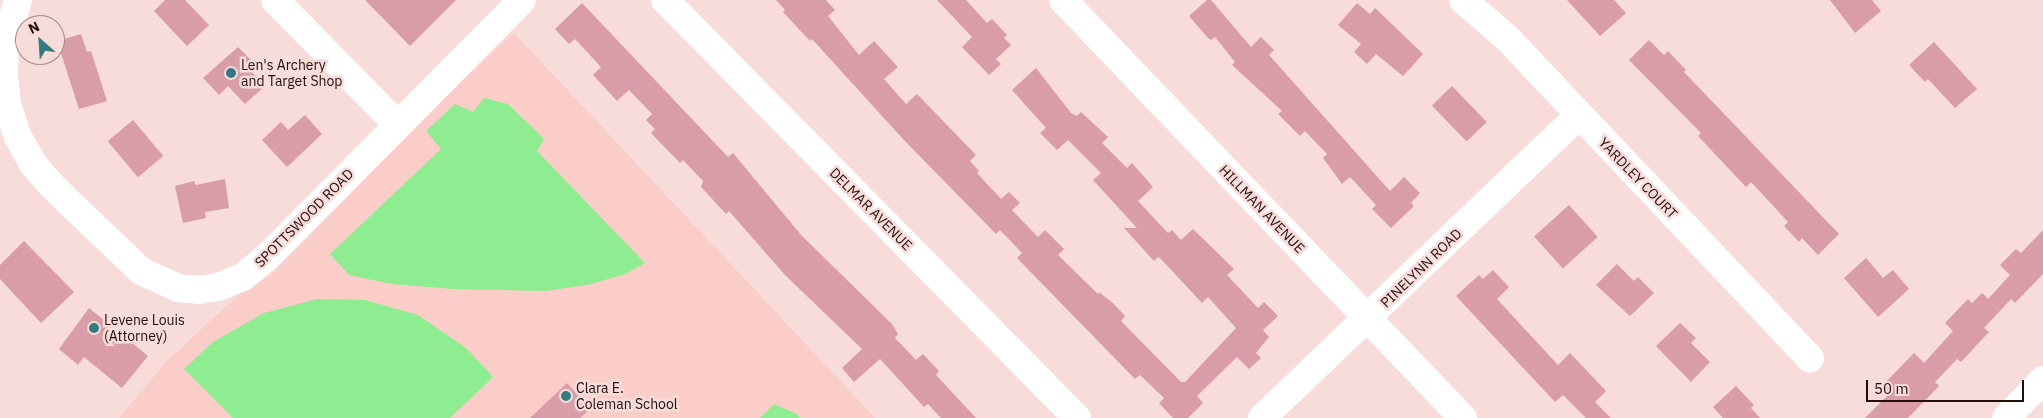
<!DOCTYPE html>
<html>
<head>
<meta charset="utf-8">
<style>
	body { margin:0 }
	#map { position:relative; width:2043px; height:418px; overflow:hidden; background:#f7dcd9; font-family:"IBM Plex Sans",sans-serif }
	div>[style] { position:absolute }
	.built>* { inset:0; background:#facdc9 }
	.green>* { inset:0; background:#8eec91 }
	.building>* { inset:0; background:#d99ca9; transform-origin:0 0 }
	.minor>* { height:28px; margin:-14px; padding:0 14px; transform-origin:14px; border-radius:14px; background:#fff }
	.dots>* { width:14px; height:14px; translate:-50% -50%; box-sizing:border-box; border:2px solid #f7dcd9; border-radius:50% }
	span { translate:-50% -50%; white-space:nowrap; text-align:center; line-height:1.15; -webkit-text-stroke:5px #f7dcd9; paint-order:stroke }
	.poi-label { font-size:14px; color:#240e0c }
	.left { translate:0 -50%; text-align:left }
	.street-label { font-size:14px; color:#240e0c }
	.north { position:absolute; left:15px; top:15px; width:50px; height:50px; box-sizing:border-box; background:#f7dcd9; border:1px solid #a38a87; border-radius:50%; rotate:334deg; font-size:14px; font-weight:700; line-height:20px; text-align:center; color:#240e0c }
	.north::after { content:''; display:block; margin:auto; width:18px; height:22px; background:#337b83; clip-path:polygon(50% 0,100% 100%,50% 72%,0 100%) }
	.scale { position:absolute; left:1866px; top:380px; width:158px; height:22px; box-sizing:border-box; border:2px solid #240e0c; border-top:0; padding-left:6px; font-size:15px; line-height:18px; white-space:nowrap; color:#240e0c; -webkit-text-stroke:4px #f7dcd9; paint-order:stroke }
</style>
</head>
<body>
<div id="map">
	<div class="built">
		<i style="clip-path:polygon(514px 33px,875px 418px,119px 418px,166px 362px,238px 295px,271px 275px,464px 79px)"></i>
	</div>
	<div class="green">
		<i style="clip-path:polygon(484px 98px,508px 104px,544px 139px,537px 151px,645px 263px,625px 274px,587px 285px,545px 291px,453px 289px,392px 284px,349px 275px,330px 254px,441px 149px,426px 131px,455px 104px,473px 112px)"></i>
		<i style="clip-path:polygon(318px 299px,365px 300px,418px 315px,466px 348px,493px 377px,450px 418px,233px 418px,184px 369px,213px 342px,264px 313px)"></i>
		<i style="clip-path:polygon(774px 404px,797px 414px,800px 418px,760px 418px)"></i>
	</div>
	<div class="building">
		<i style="clip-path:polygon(165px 0,185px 0,209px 25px,187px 46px,154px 11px)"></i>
		<i style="clip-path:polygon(365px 0,456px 0,410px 46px)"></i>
		<i style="clip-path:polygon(776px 0,826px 0,835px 10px,828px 16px,859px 55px,874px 41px,898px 67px,884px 79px,906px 104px,917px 94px,976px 155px,970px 161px,979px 171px,977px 173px,1001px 199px,1009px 192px,1020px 203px,1012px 210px,1038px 237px,1045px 230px,1064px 249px,1058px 255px,1098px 294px,1099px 292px,1114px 304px,1125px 316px,1121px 321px,1181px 382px,1185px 382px,1236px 328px,1208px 297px,1202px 303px,1161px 259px,1158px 257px,1154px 261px,1124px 228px,1137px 228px,1093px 180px,1101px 173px,1068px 140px,1057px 150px,1040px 133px,1046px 128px,1012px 90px,1036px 68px,1071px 113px,1077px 116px,1081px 112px,1096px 126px,1108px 137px,1102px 143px,1127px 168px,1132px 163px,1153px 187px,1138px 201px,1168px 233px,1172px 230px,1181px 240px,1193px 229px,1234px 269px,1227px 275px,1258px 308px,1264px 302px,1278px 316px,1263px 330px,1269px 337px,1256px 353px,1261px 358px,1249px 369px,1237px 357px,1197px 396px,1203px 403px,1188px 418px,1173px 418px,1159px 403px,1164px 398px,1140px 375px,1135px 379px,1017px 258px,1022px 253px,1000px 230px,996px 234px,902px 138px,812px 39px,810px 41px,783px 12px,785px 10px)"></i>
		<i style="clip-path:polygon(937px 0,966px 0,987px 23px,992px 19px,1007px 35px,1004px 38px,1011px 45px,996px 59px,1001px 64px,989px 75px,962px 47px,972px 37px)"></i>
		<i style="clip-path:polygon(1207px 0,1211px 0,1251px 47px,1261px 37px,1274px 50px,1269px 55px,1390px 191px,1404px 177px,1420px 193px,1411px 203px,1414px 206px,1391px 228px,1372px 209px,1376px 205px,1350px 177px,1342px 184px,1323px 158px,1327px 154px,1305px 131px,1300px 136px,1278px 114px,1282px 111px,1232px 65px,1235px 62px,1215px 37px,1211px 40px,1208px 38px,1189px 16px)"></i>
		<i style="clip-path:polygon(1567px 0,1614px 0,1626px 13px,1600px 36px)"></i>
		<i style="clip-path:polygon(1830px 0,1872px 0,1881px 11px,1855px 33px)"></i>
		<i style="clip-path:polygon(582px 3px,728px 157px,733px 153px,802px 236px,892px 324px,898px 334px,895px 338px,916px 360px,923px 354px,939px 371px,936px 375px,976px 418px,941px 418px,928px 404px,924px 407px,880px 359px,854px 382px,842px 368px,862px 349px,785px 275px,729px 211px,726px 214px,701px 187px,703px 181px,683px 160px,680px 163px,651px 133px,655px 129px,646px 120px,652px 114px,629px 90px,617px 101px,593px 75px,601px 67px,575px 39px,569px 44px,555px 29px)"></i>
		<i style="clip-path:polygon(1357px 3px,1370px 14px,1375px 8px,1423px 54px,1403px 76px,1376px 54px,1367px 64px,1354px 52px,1361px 44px,1338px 25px)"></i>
		<i style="clip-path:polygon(81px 34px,87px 52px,91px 51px,107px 101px,79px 109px,57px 41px)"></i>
		<i style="clip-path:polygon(1649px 40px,1664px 55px,1668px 51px,1686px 70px,1684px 72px,1839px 234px,1818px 255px,1802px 238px,1799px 242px,1784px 226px,1788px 222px,1751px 182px,1746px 187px,1698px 136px,1701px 133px,1629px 60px)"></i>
		<i style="clip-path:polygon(1934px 42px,1977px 89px,1955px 108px,1928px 79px,1925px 82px,1909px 65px)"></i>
		<i style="clip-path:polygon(238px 47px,253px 62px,248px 68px,265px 86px,245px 104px,228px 86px,219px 95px,203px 78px)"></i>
		<i style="left:1452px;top:86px;width:50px;height:28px;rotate:46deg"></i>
		<i style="clip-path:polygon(305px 115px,322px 134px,287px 167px,262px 140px,281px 122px,288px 130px)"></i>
		<i style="left:133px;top:120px;width:47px;height:33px;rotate:50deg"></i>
		<i style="clip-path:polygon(225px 179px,229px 208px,205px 212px,206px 218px,183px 223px,175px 186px,194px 181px,196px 185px)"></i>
		<i style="left:1569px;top:205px;width:43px;height:47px;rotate:48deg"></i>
		<i style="clip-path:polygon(2043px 230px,2043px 274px,2015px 303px,2011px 299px,1984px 328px,1989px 332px,1961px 362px,1957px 359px,1935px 382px,1939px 386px,1908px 418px,1865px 418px,1890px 393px,1882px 386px,1914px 353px,1924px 363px,1953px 331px,1945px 323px,1968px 299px,1972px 303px,1982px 293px,1988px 299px,2010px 275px,2000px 265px,2016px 249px,2021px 253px)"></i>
		<i style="clip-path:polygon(24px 241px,74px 292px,41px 323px,0 279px,0 265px)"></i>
		<i style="clip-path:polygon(1866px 258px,1883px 278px,1893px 270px,1909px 289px,1878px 317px,1844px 278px)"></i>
		<i style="clip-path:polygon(1617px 264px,1634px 281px,1638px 277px,1654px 293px,1630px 316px,1596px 285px)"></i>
		<i style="clip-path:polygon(1493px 270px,1509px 287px,1497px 299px,1558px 365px,1570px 353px,1606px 391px,1595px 402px,1611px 418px,1586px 418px,1563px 395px,1555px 402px,1456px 296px,1479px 275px,1483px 279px)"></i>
		<i style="clip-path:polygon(89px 308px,148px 356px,122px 388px,84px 357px,78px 365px,59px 349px)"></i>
		<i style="clip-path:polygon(1680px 323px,1696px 338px,1691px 343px,1710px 362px,1691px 382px,1656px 346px)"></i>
		<i style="clip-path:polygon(567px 383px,590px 409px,580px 418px,530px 418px)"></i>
		<i style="clip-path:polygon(1736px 386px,1754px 405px,1751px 408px,1760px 418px,1723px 418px,1713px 407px)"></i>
	</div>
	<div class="minor">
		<i style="left:18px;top:0;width:45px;rotate:106.8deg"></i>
		<i style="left:5px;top:43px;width:32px;rotate:92deg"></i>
		<i style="left:4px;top:75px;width:29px;rotate:84deg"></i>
		<i style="left:7px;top:104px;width:33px;rotate:72deg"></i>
		<i style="left:17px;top:135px;width:33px;rotate:61deg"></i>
		<i style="left:33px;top:164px;width:29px;rotate:49deg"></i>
		<i style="left:52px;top:186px;width:123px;rotate:43.7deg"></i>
		<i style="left:141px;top:271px;width:41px;rotate:24.7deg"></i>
		<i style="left:178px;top:288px;width:21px;rotate:5deg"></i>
		<i style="left:199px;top:290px;width:19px;rotate:-9deg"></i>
		<i style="left:218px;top:287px;width:27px;rotate:-22deg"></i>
		<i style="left:243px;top:277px;width:30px;rotate:-40deg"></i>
		<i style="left:266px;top:258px;width:363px;rotate:-45.2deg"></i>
		<i style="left:275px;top:0;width:174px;rotate:45.5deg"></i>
		<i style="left:665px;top:0;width:587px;rotate:45.41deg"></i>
		<i style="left:1063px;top:0;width:579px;rotate:46.26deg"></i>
		<i style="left:1463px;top:0;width:58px;rotate:40.8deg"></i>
		<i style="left:1507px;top:38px;width:441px;rotate:46.6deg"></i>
		<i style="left:1262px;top:418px;width:437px;rotate:-43.7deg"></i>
		<i style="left:2006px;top:418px;width:53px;rotate:-45.8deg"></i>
	</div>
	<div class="dots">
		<i style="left:231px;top:73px;background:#337b83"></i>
		<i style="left:94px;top:328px;background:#337b83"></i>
		<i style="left:566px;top:396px;background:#337b83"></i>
	</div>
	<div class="poi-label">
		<span class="left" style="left:241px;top:73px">Len's Archery<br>and Target Shop</span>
		<span class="left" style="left:104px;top:328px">Levene Louis<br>(Attorney)</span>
		<span class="left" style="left:576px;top:396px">Clara E.<br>Coleman School</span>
	</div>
	<div class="street-label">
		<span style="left:1638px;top:178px;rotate:46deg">YARDLEY COURT</span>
		<span style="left:871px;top:209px;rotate:45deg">DELMAR AVENUE</span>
		<span style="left:1262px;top:209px;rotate:46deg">HILLMAN AVENUE</span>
		<span style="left:304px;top:218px;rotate:-45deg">SPOTTSWOOD ROAD</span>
		<span style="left:1421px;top:268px;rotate:-44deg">PINELYNN ROAD</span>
	</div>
	<div class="north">N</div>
	<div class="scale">50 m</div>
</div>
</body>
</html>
